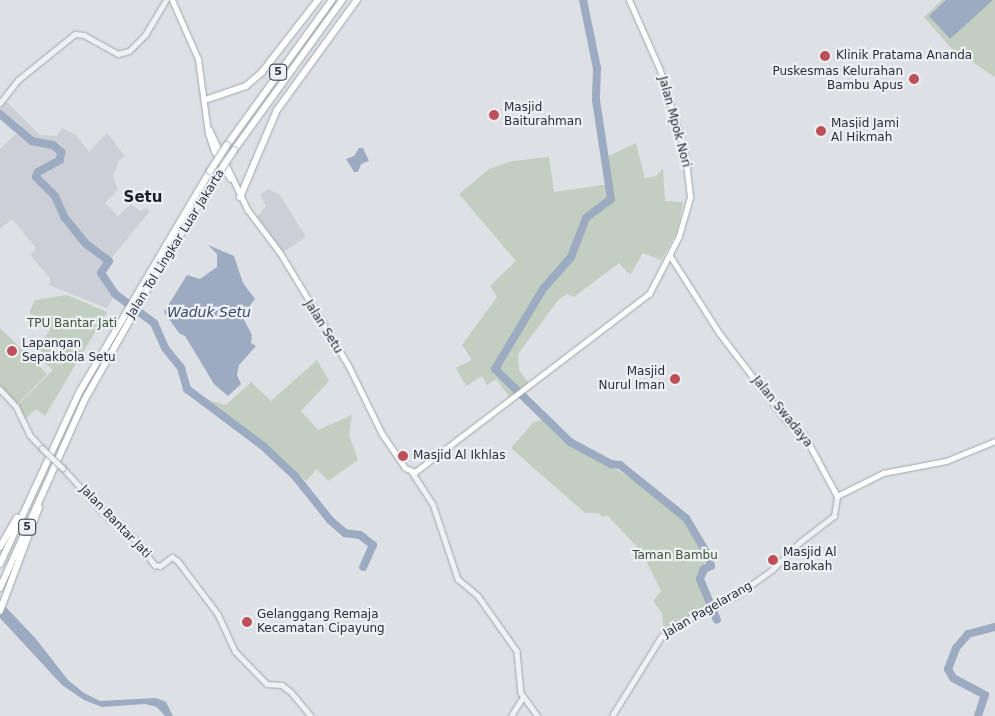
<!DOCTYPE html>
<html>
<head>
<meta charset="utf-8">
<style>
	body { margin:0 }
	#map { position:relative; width:995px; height:716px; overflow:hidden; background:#dde0e5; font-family:"DejaVu Sans",sans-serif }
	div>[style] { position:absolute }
	.built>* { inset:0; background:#cccfd6 }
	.green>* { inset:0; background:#c2cebf }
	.water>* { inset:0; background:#9cabc1 }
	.river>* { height:8px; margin:-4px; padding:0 4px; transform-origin:4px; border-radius:4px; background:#9cabc1 }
	.roads { filter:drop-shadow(0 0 1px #a3a7ae) drop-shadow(0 0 1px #a3a7ae) }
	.tertiary>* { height:4.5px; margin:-2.25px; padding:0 2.25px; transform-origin:2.25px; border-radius:2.25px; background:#eff1f4 }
	.secondary>* { height:5px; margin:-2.5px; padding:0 2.5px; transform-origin:2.5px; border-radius:2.5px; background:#fff }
	.motorway>* { height:6px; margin:-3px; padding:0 3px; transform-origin:3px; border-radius:3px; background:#fff }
	.bridges { filter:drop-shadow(0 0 1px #a3a7ae) drop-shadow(0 0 1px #a3a7ae) }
	.tertiary-bridge>* { height:4.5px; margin:-2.25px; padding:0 2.25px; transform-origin:2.25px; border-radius:2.25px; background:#eff1f4 }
	.motorway-bridge>* { height:6px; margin:-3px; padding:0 3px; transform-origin:3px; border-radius:3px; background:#fff }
	.dots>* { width:14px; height:14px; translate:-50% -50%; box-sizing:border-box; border:2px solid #eceff3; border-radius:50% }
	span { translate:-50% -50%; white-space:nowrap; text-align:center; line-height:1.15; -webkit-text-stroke:4.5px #eceff3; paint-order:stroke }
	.shield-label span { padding:1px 4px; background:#eceff3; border:1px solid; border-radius:4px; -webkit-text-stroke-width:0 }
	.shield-label { font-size:11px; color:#292e3a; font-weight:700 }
	.poi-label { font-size:12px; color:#292e3a }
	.left { translate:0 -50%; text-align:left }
	.right { translate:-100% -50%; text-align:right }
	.street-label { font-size:12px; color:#292e3a }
	.park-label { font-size:12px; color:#3b5438 }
	.water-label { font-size:14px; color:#384a68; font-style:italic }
	.quarter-label { font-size:15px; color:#1b1f2b; font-weight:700 }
</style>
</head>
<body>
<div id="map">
	<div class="built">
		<i style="clip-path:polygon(6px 101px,40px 135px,57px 136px,62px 128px,76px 135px,89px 152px,107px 133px,125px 156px,119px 160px,113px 176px,118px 190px,105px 203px,118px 216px,131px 204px,140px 211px,145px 208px,150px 211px,100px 272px,114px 296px,107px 308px,49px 285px,50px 278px,30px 255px,36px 248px,12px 219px,0 229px,0 149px,17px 133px,0 117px,0 106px)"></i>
		<i style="clip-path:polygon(268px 189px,280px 195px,306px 237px,282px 253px,257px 217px,266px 206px,260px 195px)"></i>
	</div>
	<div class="green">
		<i style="clip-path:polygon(942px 0,995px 0,995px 77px,951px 48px,924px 17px)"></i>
		<i style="clip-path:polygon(636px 143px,645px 178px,656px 176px,663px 168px,665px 201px,683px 202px,677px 232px,661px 260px,643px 253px,630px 275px,619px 263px,574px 297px,567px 294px,559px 299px,518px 354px,519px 370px,529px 384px,510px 398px,496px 379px,487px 385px,482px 376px,466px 386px,456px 368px,472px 360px,462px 345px,497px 297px,490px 286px,516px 261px,459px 194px,489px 169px,512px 161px,549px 157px,554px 192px,609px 184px,607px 157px)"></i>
		<i style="clip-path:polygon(67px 295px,107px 312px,45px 416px,36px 409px,26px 418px,18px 405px,53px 370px,34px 353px,50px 330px,45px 320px,29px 313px,35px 300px)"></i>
		<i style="clip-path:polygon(0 328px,47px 374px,17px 405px,0 388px)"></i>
		<i style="clip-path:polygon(317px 360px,329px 381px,301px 411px,318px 430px,352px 415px,349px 435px,358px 460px,328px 481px,317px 469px,306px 481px,271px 449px,208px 400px,226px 405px,251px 382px,271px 401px)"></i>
		<i style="clip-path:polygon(543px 419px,554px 430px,652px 492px,689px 522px,708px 558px,697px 575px,712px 606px,664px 633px,662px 613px,653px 601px,661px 591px,642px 552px,607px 515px,603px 517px,598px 513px,585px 513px,511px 448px,533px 423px)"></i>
	</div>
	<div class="water">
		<i style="clip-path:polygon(946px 0,993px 0,950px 39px,929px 16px)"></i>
		<i style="clip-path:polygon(359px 148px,363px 148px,369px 161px,361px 164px,358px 172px,354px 172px,346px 159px,354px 156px)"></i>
		<i style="clip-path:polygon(208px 245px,234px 256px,243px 283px,255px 299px,242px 316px,252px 335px,251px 343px,256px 346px,239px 365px,237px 375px,241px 384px,228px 396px,214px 384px,185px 336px,179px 333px,164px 312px,187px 275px,200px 279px,217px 267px,217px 254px)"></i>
		<i style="clip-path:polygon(0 601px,36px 639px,68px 680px,84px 693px,100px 701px,156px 698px,166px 702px,173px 716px,165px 716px,157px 707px,145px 704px,102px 707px,84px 700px,62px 685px,0 618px)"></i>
	</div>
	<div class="river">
		<i style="left:583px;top:0;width:69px;rotate:78.4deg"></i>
		<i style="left:597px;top:68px;width:32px;rotate:92deg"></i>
		<i style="left:596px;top:100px;width:100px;rotate:81.4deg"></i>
		<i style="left:611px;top:199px;width:31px;rotate:143deg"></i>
		<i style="left:586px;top:218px;width:42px;rotate:111deg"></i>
		<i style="left:571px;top:257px;width:43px;rotate:131.2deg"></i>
		<i style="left:543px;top:289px;width:93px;rotate:121deg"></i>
		<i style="left:495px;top:369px;width:105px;rotate:44.2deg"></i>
		<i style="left:570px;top:442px;width:47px;rotate:28.2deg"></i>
		<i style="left:611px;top:464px;width:9px;rotate:6deg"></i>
		<i style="left:620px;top:465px;width:85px;rotate:38.8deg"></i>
		<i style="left:686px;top:518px;width:43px;rotate:59.3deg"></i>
		<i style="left:708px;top:555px;width:11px;rotate:75deg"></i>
		<i style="left:711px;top:566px;width:8px;rotate:157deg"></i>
		<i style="left:704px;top:569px;width:11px;rotate:112deg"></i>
		<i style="left:700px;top:579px;width:44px;rotate:67.5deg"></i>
		<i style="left:0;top:114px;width:42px;rotate:40.2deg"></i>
		<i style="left:32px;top:141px;width:21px;rotate:11deg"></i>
		<i style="left:53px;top:145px;width:11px;rotate:41deg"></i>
		<i style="left:61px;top:152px;width:8px;rotate:97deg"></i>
		<i style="left:60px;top:160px;width:25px;rotate:151deg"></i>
		<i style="left:38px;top:172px;width:5px;rotate:112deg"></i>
		<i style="left:36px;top:177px;width:27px;rotate:45deg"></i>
		<i style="left:55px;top:196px;width:24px;rotate:66deg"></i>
		<i style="left:65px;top:218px;width:32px;rotate:51deg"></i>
		<i style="left:85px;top:243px;width:30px;rotate:37deg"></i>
		<i style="left:109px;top:261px;width:14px;rotate:124deg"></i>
		<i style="left:101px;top:273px;width:25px;rotate:56deg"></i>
		<i style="left:115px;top:294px;width:49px;rotate:36.6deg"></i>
		<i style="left:154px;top:323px;width:27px;rotate:66deg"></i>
		<i style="left:165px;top:348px;width:26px;rotate:51deg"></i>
		<i style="left:181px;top:368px;width:22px;rotate:74deg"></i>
		<i style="left:187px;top:389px;width:95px;rotate:36.9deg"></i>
		<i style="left:263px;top:446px;width:44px;rotate:43.2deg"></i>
		<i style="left:295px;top:476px;width:56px;rotate:51.5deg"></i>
		<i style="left:330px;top:520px;width:20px;rotate:41deg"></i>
		<i style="left:345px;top:533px;width:15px;rotate:8deg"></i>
		<i style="left:360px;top:535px;width:16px;rotate:38deg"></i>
		<i style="left:373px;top:545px;width:24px;rotate:114deg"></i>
		<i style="left:978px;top:716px;width:22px;rotate:-72deg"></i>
		<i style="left:985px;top:695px;width:36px;rotate:-152deg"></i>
		<i style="left:953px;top:678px;width:10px;rotate:-119deg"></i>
		<i style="left:948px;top:669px;width:22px;rotate:-69deg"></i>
		<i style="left:956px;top:648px;width:18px;rotate:-49deg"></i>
		<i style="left:968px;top:634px;width:28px;rotate:-15deg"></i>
	</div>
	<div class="roads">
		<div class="tertiary">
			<i style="left:0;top:103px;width:29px;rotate:-52deg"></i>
			<i style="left:18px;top:80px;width:73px;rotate:-38.9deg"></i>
			<i style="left:75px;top:34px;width:9px;rotate:6deg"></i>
			<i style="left:84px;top:35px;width:39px;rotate:29deg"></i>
			<i style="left:118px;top:54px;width:11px;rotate:-15deg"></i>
			<i style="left:129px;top:51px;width:23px;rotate:-45deg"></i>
			<i style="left:145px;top:35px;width:41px;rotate:-59deg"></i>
			<i style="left:0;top:389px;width:23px;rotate:47deg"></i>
			<i style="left:16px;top:406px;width:32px;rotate:64deg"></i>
			<i style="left:30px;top:435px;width:18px;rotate:47deg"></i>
			<i style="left:63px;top:468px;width:57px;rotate:47.9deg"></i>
			<i style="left:101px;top:510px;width:49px;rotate:40.9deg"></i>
			<i style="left:138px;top:542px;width:29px;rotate:54deg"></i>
			<i style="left:155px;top:565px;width:5px;rotate:11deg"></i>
			<i style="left:160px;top:566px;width:15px;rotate:-37deg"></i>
			<i style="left:172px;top:557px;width:7px;rotate:34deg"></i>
			<i style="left:178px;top:561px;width:66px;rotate:53deg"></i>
			<i style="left:218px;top:614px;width:41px;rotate:65.3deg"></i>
			<i style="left:235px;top:651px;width:46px;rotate:45.9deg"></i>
			<i style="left:267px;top:684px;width:15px;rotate:4deg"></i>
			<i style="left:282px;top:685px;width:11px;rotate:38deg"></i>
			<i style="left:291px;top:692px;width:31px;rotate:50deg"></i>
			<i style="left:412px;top:472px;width:38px;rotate:57deg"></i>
			<i style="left:433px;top:504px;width:79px;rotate:71.6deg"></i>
			<i style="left:458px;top:579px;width:26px;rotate:40deg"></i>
			<i style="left:478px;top:596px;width:67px;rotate:54.7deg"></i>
			<i style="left:517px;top:651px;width:42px;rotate:84.6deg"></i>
			<i style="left:521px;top:693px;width:29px;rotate:54deg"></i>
			<i style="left:511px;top:716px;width:22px;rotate:-58deg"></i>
			<i style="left:612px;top:716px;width:93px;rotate:-58.2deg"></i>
			<i style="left:661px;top:637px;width:35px;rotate:-33deg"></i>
			<i style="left:690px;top:618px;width:52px;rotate:-26.1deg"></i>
			<i style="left:737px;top:595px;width:44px;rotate:-35.8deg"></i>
			<i style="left:773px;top:569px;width:38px;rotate:-45deg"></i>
			<i style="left:800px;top:542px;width:43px;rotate:-37.4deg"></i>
			<i style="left:834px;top:516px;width:20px;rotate:-81deg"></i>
		</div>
		<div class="secondary">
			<i style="left:172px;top:0;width:64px;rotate:66.2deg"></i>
			<i style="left:198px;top:59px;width:75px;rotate:82.3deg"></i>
			<i style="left:208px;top:133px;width:19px;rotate:72deg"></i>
			<i style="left:214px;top:151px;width:32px;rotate:60deg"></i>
			<i style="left:209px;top:129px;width:89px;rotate:64.6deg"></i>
			<i style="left:247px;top:209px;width:55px;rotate:53.1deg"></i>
			<i style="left:280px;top:253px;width:131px;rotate:58.7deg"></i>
			<i style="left:348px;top:365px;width:77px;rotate:63.8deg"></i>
			<i style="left:382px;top:434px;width:41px;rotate:55.9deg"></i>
			<i style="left:405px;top:468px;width:11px;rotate:22deg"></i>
			<i style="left:415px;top:472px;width:294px;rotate:-37.3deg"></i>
			<i style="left:649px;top:294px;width:65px;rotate:-62.7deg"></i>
			<i style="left:679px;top:236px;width:41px;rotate:-74.2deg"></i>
			<i style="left:690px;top:197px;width:44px;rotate:-96.5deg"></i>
			<i style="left:685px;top:153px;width:87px;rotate:-106.8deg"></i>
			<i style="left:660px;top:70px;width:77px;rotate:-113.9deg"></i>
			<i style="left:670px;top:256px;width:91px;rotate:57.5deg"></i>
			<i style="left:719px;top:333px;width:113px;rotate:52.5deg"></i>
			<i style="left:788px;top:423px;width:20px;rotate:37deg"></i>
			<i style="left:804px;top:435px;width:69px;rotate:61.6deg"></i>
			<i style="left:837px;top:496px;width:51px;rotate:-26.6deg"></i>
			<i style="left:883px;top:473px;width:64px;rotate:-10.8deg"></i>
			<i style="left:946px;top:461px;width:53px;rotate:-22.2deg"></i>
		</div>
		<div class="motorway">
			<i style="left:205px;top:100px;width:43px;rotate:-18.9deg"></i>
			<i style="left:246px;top:86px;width:21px;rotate:-41deg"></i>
			<i style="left:262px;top:72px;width:91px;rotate:-52.1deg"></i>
			<i style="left:227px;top:145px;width:179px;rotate:-54.1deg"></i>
			<i style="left:234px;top:150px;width:185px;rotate:-54.2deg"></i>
			<i style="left:240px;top:197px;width:95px;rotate:-67deg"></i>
			<i style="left:277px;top:110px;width:136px;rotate:-54deg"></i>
			<i style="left:0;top:547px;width:34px;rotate:-60deg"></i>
			<i style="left:0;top:564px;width:191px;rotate:-65.2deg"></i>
			<i style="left:80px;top:391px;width:256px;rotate:-59.4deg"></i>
			<i style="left:0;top:588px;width:207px;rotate:-65.8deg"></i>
			<i style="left:85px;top:399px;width:120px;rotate:-60.4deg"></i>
			<i style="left:144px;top:295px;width:135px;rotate:-58.7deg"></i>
			<i style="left:0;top:611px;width:111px;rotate:-69.4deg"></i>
		</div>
	</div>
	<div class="bridges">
		<div class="tertiary-bridge">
			<i style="left:42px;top:448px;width:29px;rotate:44deg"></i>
		</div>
		<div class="motorway-bridge">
			<i style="left:210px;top:171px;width:31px;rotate:-57deg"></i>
			<i style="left:214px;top:180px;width:36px;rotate:-56deg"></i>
		</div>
	</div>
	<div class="dots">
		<i style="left:825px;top:56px;background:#bd5058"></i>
		<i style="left:914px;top:79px;background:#bd5058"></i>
		<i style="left:494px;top:115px;background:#bd5058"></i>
		<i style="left:821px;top:131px;background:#bd5058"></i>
		<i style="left:12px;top:351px;background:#bd5058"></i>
		<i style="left:675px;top:379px;background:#bd5058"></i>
		<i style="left:403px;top:456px;background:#bd5058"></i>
		<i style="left:773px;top:560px;background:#bd5058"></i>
		<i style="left:247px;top:622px;background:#bd5058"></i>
	</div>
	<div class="shield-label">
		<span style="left:278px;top:72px">5</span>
		<span style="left:27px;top:527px">5</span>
	</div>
	<div class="poi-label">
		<span class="left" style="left:836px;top:56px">Klinik Pratama Ananda</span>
		<span class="right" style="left:903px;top:79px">Puskesmas Kelurahan<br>Bambu Apus</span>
		<span class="left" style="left:504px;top:115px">Masjid<br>Baiturahman</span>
		<span class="left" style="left:831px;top:131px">Masjid Jami<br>Al Hikmah</span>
		<span class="left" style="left:22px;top:351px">Lapangan<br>Sepakbola Setu</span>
		<span class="right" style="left:665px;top:379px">Masjid<br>Nurul Iman</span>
		<span class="left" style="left:413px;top:456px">Masjid Al Ikhlas</span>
		<span class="left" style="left:783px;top:560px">Masjid Al<br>Barokah</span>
		<span class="left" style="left:257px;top:622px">Gelanggang Remaja<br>Kecamatan Cipayung</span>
	</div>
	<div class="street-label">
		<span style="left:674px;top:122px;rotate:75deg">Jalan Mpok Nori</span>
		<span style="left:176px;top:244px;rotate:-58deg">Jalan Tol Lingkar Luar Jakarta</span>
		<span style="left:323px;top:327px;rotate:58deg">Jalan Setu</span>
		<span style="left:782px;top:412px;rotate:51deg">Jalan Swadaya</span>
		<span style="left:115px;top:522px;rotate:46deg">Jalan Bantar Jati</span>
		<span style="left:708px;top:610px;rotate:-30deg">Jalan Pagelarang</span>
	</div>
	<div class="park-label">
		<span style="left:72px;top:324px">TPU Bantar Jati</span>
		<span style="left:675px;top:556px">Taman Bambu</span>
	</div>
	<div class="water-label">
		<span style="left:209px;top:312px">Waduk Setu</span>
	</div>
	<div class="quarter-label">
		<span style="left:143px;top:198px">Setu</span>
	</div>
</div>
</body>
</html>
